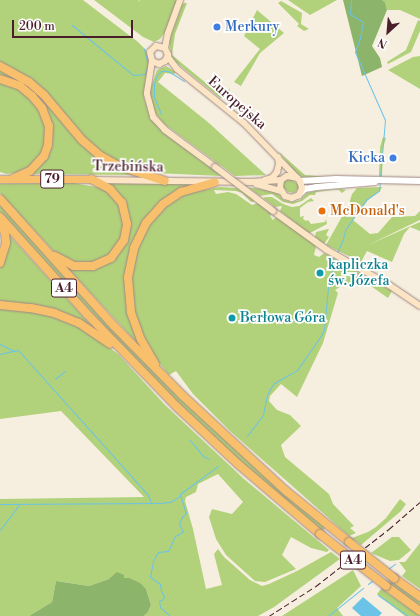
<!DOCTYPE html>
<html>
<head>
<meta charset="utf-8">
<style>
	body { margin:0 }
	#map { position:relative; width:420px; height:616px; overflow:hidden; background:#f6efdf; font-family:"Libre Bodoni",serif }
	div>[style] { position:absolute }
	.green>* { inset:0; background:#b1d27a }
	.forest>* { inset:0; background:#8cb46a }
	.water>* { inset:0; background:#6bc3e8 }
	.stream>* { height:1px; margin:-0.5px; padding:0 0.5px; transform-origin:0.5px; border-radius:0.5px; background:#6bc3e8 }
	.roads { filter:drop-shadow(0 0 1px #a08785) drop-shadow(0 0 1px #a08785) }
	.tertiary>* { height:5.5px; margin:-2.75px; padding:0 2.75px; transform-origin:2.75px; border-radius:2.75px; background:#fff }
	.secondary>* { height:6px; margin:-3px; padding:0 3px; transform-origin:3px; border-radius:3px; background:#fce5c4 }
	.primary>* { height:7px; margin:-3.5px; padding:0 3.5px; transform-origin:3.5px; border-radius:3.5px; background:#f8bf6c }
	.motorway>* { height:8px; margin:-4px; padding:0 4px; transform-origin:4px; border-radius:4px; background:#f8bf6c }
	.rail>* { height:1px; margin-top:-0.5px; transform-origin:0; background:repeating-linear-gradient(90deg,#4a1f2b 0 6px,transparent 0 9px) }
	.bridges { filter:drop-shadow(0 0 1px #a08785) drop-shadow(0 0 1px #a08785) }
	.secondary-bridge>* { height:6px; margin:-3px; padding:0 3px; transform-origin:3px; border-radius:3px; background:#fce5c4 }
	.motorway-bridge>* { height:8px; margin:-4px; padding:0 4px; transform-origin:4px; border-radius:4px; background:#f8bf6c }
	.dots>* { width:11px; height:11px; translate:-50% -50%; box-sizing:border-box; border:2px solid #fff; border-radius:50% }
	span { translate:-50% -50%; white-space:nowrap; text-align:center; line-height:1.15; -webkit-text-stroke:3.5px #fff; paint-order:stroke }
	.shield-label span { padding:1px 3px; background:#fff; border:1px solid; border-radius:3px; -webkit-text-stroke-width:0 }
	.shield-label { font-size:13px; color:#4a1f2b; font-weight:700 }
	.shop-label { font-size:14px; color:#366cbe }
	.left { translate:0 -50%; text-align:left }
	.right { translate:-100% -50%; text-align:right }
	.street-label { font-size:14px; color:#4a1f2b }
	.food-label { font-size:14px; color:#c56008 }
	.culture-label { font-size:14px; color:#0d838f }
	.north { position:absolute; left:368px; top:12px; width:40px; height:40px; -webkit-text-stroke:3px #fff; paint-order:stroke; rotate:206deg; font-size:11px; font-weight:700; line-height:16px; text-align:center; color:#4a1f2b }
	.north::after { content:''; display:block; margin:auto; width:14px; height:18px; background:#4a1f2b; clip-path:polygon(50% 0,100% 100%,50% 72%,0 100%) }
	.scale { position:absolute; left:12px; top:20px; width:121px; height:18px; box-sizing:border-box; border:2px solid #4a1f2b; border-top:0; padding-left:5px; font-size:12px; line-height:14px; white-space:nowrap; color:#4a1f2b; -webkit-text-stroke:3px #fff; paint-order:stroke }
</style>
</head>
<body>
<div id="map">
	<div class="green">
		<i style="clip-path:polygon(0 0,83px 0,138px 42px,146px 50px,150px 64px,144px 90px,144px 98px,149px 113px,173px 138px,222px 176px,154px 173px,120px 164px,96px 151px,65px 114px,0 64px)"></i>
		<i style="clip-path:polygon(94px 0,138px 0,141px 2px,139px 0,178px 0,165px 32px,160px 39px,154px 42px,143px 37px)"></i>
		<i style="clip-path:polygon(288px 0,337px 0,310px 15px)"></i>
		<i style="clip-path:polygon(382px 0,420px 0,420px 19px,400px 10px,387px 10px,385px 2px)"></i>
		<i style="clip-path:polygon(281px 1px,302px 13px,301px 24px,309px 29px,304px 31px,297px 26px,299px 24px,278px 3px)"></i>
		<i style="clip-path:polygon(184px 3px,187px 3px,175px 34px,172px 55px,223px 97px,230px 88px,229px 93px,225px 98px,220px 98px,172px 59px,169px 41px,182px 5px)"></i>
		<i style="clip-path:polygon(257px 10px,284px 33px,260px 53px,241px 86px,234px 82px,260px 49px,244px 36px)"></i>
		<i style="clip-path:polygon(418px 20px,420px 21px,420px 31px,411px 52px,388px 64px,387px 62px,406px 50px)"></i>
		<i style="clip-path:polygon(420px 56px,420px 89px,388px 70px,413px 57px)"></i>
		<i style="clip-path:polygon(166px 66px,176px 72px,174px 74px,165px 73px,158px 82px,209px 123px,266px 175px,235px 176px,163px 123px,154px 111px,150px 97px,150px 90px,157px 70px)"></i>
		<i style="clip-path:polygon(0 68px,36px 90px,80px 140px,137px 175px,29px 174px,49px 152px,43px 107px,0 77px)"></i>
		<i style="clip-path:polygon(0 81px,9px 83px,32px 99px,46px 123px,44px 150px,33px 165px,15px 173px,7px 174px,0 172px)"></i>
		<i style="clip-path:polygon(383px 137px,386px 138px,383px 148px,382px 176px,379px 176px,380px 147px)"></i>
		<i style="clip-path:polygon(278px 151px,305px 175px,328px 177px,302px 177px,294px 171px)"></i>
		<i style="clip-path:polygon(290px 179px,299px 185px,299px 188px,294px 193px,288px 192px,282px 186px,284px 181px)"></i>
		<i style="clip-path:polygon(73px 183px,103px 188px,120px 204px,125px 231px,115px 251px,98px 263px,77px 264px,58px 256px,0 193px,0 184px)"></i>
		<i style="clip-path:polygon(104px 183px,198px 184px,154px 209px,127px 272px,140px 346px,66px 266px,75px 269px,114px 259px,129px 216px)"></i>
		<i style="clip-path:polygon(220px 187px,237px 188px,256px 201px,251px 202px,242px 193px,236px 191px,214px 190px,216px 194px,228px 192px,236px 194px,252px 205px,258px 203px,271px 213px,270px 216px,273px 220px,276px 217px,314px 243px,316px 247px,314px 255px,319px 257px,324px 253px,392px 291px,388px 298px,358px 277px,349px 285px,346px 283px,335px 290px,338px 293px,323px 343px,297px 397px,281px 384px,270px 396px,269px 401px,277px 410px,290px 415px,301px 426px,281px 445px,285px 457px,329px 494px,333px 504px,354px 526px,350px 528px,356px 533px,349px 536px,230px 431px,193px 394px,176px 371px,169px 375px,154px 357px,136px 321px,130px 282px,135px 254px,141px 237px,158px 212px,182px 194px)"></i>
		<i style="clip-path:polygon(248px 187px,276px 192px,284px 200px,292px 202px,300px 200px,307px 193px,315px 191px,342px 189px,346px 190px,342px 193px,339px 190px,333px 190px,316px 192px,315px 195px,310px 195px,302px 201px,293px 204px,283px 202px,272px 194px,260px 196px)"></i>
		<i style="clip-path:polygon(382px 187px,380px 191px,368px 200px,353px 220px,370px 234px,378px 233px,392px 217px,415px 216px,420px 211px,420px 220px,368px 245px,420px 222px,420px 231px,410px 227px,404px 234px,392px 262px,367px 251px,361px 262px,326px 245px,349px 204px,352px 194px,357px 188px)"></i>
		<i style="clip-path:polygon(266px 197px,272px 197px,283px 204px,292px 207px,299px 206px,311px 198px,314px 201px,308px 202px,300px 208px,300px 217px,304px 216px,303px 219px,306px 221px,308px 220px,311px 224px,325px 222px,326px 219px,327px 224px,310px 233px,307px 232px,280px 211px,282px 206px,275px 207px,263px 198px)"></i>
		<i style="clip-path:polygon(0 203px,111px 326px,326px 527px,320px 533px,260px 480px,145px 371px,0 212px)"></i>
		<i style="clip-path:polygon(328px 229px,329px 229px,326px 235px,329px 237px,324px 244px,315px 237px,316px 232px)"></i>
		<i style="clip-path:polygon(8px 234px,76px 309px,97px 332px,80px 321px,0 303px,0 267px,8px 250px)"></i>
		<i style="clip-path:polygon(0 308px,38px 311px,78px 326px,104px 343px,119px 355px,165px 405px,244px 479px,329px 550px,327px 552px,311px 548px,291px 537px,282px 555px,296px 569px,265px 582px,255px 581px,226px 555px,216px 539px,209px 517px,212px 509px,232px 514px,243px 502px,218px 474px,198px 484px,196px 492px,186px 497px,185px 501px,193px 529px,206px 589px,222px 585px,214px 554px,218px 549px,224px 557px,250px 580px,262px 586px,269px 584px,297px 571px,331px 552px,340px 559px,274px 607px,258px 616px,144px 616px,148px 612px,151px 605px,146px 589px,109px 579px,89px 586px,56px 581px,52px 602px,29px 616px,0 616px,0 499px,144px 497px,61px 411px,0 419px)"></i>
		<i style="clip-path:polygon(400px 499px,406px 504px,401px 511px,361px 545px,352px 538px,368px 532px,376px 527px,386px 518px)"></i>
		<i style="clip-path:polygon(392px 537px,399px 537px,411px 550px,399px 560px,390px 561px,371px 553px)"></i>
		<i style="clip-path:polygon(420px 543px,420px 589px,402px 576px,406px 571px,399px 562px,405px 562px)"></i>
		<i style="clip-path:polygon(353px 570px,361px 586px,337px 608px,343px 616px,282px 616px)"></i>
		<i style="clip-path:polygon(393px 580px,420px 599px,420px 608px,388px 585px)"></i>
		<i style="clip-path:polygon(381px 589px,382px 589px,420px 616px,405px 616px,377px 594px)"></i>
	</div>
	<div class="forest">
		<i style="clip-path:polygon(343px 0,382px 0,385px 2px,387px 10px,372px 46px,380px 58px,382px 67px,362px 76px)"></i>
		<i style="clip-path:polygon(117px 572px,124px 575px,124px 578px,129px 578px,140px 583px,146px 589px,151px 605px,148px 612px,144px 616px,29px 616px,52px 602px,56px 581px,89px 586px,109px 579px)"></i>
	</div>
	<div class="water">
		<i style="clip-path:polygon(363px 597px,382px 613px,379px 616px,361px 616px,352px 608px)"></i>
	</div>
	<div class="stream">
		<i style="left:351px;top:0;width:14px;rotate:94deg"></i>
		<i style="left:350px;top:14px;width:15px;rotate:32deg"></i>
		<i style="left:363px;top:22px;width:16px;rotate:101deg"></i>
		<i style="left:360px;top:38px;width:15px;rotate:110deg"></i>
		<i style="left:355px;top:52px;width:74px;rotate:66.2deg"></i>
		<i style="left:385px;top:120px;width:58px;rotate:94.9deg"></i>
		<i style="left:72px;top:25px;width:79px;rotate:39.3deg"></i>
		<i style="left:133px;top:75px;width:12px;rotate:-5deg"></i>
		<i style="left:145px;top:74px;width:10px;rotate:-73deg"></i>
		<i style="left:148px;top:64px;width:16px;rotate:-105deg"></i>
		<i style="left:161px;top:114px;width:18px;rotate:-112deg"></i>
		<i style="left:154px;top:97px;width:14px;rotate:-90deg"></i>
		<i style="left:154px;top:83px;width:9px;rotate:-69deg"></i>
		<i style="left:157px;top:75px;width:6px;rotate:-45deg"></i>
		<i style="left:161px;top:71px;width:7px"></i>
		<i style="left:168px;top:71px;width:19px;rotate:32deg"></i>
		<i style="left:337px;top:253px;width:15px;rotate:-67deg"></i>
		<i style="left:343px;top:239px;width:9px;rotate:-77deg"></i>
		<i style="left:345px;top:230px;width:38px;rotate:-55deg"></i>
		<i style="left:367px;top:199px;width:14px;rotate:-34deg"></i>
		<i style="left:379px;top:191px;width:10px;rotate:-84deg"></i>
		<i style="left:0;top:344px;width:16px;rotate:27deg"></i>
		<i style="left:14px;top:351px;width:4px;rotate:-14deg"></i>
		<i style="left:18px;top:350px;width:195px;rotate:48.1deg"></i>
		<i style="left:148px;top:495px;width:9px;rotate:69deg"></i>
		<i style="left:0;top:354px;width:13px;rotate:-13deg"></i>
		<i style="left:55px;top:379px;width:13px;rotate:-39deg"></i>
		<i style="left:247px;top:436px;width:26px;rotate:-53deg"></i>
		<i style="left:263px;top:415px;width:20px;rotate:-79deg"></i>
		<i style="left:267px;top:395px;width:7px;rotate:-63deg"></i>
		<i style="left:270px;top:389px;width:7px;rotate:-56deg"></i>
		<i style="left:274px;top:383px;width:26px;rotate:-29deg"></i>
		<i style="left:297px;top:370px;width:40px;rotate:-55.1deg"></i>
		<i style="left:320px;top:337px;width:8px;rotate:-60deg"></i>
		<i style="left:324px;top:330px;width:43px;rotate:-84.7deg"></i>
		<i style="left:328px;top:287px;width:13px;rotate:-72deg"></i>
		<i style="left:332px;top:275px;width:11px;rotate:-95deg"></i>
		<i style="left:331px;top:264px;width:8px;rotate:-67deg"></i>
		<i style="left:190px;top:440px;width:21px;rotate:51deg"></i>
		<i style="left:203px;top:456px;width:7px;rotate:27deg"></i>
		<i style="left:0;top:504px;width:159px;rotate:-0.4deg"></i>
		<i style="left:159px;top:503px;width:11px;rotate:-5deg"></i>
		<i style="left:170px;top:502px;width:12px;rotate:-31deg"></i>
		<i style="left:0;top:530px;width:31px;rotate:-53deg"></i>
		<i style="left:388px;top:569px;width:9px;rotate:-36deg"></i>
		<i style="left:368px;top:584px;width:5px;rotate:-37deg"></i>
		<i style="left:378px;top:595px;width:37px;rotate:35deg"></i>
		<i style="left:170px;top:616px;width:13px;rotate:-138deg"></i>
		<i style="left:160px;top:607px;width:6px;rotate:-99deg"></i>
		<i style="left:159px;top:601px;width:4px;rotate:-27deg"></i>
		<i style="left:163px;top:599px;width:3px;rotate:-72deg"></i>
		<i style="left:164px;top:596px;width:6px;rotate:-121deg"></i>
		<i style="left:161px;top:591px;width:7px;rotate:-98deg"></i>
		<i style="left:160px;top:584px;width:12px;rotate:-145deg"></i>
		<i style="left:150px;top:577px;width:16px;rotate:-79deg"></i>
		<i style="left:153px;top:561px;width:10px;rotate:-61deg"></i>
		<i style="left:158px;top:552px;width:10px;rotate:-6deg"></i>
		<i style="left:168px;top:551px;width:17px;rotate:-65deg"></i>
		<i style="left:175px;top:536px;width:9px;rotate:-27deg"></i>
		<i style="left:183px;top:532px;width:9px;rotate:-117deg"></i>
		<i style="left:179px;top:524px;width:8px;rotate:-67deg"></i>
		<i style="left:182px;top:517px;width:6px;rotate:-45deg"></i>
		<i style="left:186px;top:513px;width:20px;rotate:-108deg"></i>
		<i style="left:180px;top:494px;width:47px;rotate:-36.4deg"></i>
		<i style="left:328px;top:616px;width:45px;rotate:-38.7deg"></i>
	</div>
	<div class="roads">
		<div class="tertiary">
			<i style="left:300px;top:181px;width:36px;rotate:-3deg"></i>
			<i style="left:336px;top:179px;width:84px;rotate:1.4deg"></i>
			<i style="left:301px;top:193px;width:6px;rotate:-45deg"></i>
			<i style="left:305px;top:189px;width:12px;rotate:-9deg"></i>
			<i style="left:317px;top:187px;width:58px;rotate:-4.9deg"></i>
		</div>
		<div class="secondary">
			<i style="left:165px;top:48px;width:15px;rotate:-79deg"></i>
			<i style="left:168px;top:33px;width:35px;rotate:-70deg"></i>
			<i style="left:168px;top:57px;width:15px;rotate:53deg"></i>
			<i style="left:177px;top:69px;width:86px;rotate:38.9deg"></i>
			<i style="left:244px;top:123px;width:81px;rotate:46deg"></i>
			<i style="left:300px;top:181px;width:7px;rotate:74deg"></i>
			<i style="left:302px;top:188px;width:8px;rotate:113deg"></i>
			<i style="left:299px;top:195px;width:8px;rotate:157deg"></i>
			<i style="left:292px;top:198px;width:7px;rotate:-164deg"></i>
			<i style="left:285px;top:196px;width:9px;rotate:-122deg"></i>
			<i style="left:280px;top:188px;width:8px;rotate:-83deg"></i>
			<i style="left:281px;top:180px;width:7px;rotate:-34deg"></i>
			<i style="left:287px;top:176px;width:10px;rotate:11deg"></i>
			<i style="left:152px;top:61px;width:8px;rotate:23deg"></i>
			<i style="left:159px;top:64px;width:7px;rotate:-27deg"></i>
			<i style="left:165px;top:61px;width:7px;rotate:-63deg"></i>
			<i style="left:168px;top:55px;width:8px;rotate:-113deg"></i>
			<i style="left:165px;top:48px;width:9px;rotate:-167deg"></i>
			<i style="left:156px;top:46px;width:8px;rotate:135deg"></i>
			<i style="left:150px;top:52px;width:9px;rotate:77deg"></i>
			<i style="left:152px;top:61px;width:33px;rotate:99deg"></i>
			<i style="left:147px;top:94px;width:24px;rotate:75deg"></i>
			<i style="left:153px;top:117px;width:18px;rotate:47deg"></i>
			<i style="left:165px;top:130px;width:62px;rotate:36.5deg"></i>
			<i style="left:93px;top:180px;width:158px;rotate:0.7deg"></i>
			<i style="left:251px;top:182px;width:30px;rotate:-4deg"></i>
			<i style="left:265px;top:180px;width:7px;rotate:-16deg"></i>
			<i style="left:272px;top:178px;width:8px;rotate:-50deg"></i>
			<i style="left:277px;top:172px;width:8px;rotate:-76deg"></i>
			<i style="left:279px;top:164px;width:7px;rotate:-98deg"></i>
			<i style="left:256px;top:184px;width:26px;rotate:16deg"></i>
			<i style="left:273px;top:211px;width:67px;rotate:35.8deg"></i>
			<i style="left:327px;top:250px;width:71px;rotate:29.4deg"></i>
			<i style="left:389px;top:285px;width:37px;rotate:34deg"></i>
		</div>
		<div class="primary">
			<i style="left:0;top:179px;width:91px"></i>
		</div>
		<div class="motorway">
			<i style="left:0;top:66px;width:33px;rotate:29deg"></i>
			<i style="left:29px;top:82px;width:20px;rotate:41deg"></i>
			<i style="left:44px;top:95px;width:59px;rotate:49.8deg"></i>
			<i style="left:82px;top:140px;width:23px;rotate:41deg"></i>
			<i style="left:99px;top:155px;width:23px;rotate:29deg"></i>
			<i style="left:119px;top:166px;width:48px;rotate:18.1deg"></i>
			<i style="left:0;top:79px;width:21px;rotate:19deg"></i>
			<i style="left:20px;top:86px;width:16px;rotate:40deg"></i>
			<i style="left:32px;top:96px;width:16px;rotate:50deg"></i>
			<i style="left:42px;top:108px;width:19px;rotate:69deg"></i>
			<i style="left:49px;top:126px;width:19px;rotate:93deg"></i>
			<i style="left:48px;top:145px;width:12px;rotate:110deg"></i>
			<i style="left:44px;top:156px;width:21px;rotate:133deg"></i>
			<i style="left:30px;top:171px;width:20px;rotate:156deg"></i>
			<i style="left:0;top:199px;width:171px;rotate:48.1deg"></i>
			<i style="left:114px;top:326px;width:98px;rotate:45.4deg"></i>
			<i style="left:183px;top:396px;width:140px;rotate:42.7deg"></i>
			<i style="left:286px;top:491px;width:81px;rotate:39deg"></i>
			<i style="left:0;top:217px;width:130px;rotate:48.1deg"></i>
			<i style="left:87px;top:314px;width:128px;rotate:45.9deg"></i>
			<i style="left:176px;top:406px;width:85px;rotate:43.1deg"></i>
			<i style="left:238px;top:464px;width:108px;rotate:40.5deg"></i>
			<i style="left:0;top:222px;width:12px;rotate:66deg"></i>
			<i style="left:5px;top:233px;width:10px;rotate:84deg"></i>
			<i style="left:6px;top:243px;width:21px;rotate:107deg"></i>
			<i style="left:55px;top:256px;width:21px;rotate:28deg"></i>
			<i style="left:74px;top:266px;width:19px"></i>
			<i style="left:93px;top:266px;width:20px;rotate:-24deg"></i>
			<i style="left:111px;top:258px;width:22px;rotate:-54deg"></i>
			<i style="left:124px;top:240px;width:16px;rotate:-79deg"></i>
			<i style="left:127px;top:224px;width:22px;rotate:-103deg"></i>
			<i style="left:122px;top:203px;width:18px;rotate:-131deg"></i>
			<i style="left:110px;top:189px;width:21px;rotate:-152deg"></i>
			<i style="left:0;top:305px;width:31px;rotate:6deg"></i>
			<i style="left:31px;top:308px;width:24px;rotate:12deg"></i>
			<i style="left:54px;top:313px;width:27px;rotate:22deg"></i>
			<i style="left:79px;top:323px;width:37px;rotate:34deg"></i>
			<i style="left:155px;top:364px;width:28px;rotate:-120deg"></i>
			<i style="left:141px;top:340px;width:30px;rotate:-110deg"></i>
			<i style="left:131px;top:312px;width:35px;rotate:-95deg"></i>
			<i style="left:128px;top:277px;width:30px;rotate:-78deg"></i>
			<i style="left:134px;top:248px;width:28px;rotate:-64deg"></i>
			<i style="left:146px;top:223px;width:25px;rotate:-48deg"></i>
			<i style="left:163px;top:204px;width:22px;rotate:-34deg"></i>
			<i style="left:181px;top:192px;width:35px;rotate:-16deg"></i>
			<i style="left:394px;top:578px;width:32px;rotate:36deg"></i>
			<i style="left:386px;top:586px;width:42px;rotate:36.3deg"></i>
		</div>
	</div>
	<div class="rail">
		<i style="left:269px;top:616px;width:56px;rotate:-32.6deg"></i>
		<i style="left:316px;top:586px;width:36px;rotate:-38deg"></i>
		<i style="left:344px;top:564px;width:57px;rotate:-37.9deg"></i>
		<i style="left:389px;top:529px;width:41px;rotate:-41.1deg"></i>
	</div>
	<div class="bridges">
		<div class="secondary-bridge">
			<i style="left:215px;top:167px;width:73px;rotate:37.2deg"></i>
		</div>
		<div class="motorway-bridge">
			<i style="left:320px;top:534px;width:84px;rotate:38.2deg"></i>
			<i style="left:349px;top:542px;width:58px;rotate:38.7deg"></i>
		</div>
	</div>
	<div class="dots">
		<i style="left:217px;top:27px;background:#3f7fe0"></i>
		<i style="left:393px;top:158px;background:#3f7fe0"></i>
		<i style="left:322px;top:211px;background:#e8710a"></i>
		<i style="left:320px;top:273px;background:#0f9aa8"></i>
		<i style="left:232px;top:318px;background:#0f9aa8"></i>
	</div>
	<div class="shield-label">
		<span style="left:52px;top:179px">79</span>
		<span style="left:64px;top:288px">A4</span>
		<span style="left:353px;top:560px">A4</span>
	</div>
	<div class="shop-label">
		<span class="left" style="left:225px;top:27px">Merkury</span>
		<span class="right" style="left:385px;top:158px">Kicka</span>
	</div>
	<div class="street-label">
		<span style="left:237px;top:103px;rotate:41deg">Europejska</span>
		<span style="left:128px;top:167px;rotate:1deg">Trzebińska</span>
	</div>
	<div class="food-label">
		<span class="left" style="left:330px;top:211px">McDonald's</span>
	</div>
	<div class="culture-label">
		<span class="left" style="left:328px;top:273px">kapliczka<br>św. Józefa</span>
		<span class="left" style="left:240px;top:318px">Berłowa Góra</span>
	</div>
	<div class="north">N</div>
	<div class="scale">200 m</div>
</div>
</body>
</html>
